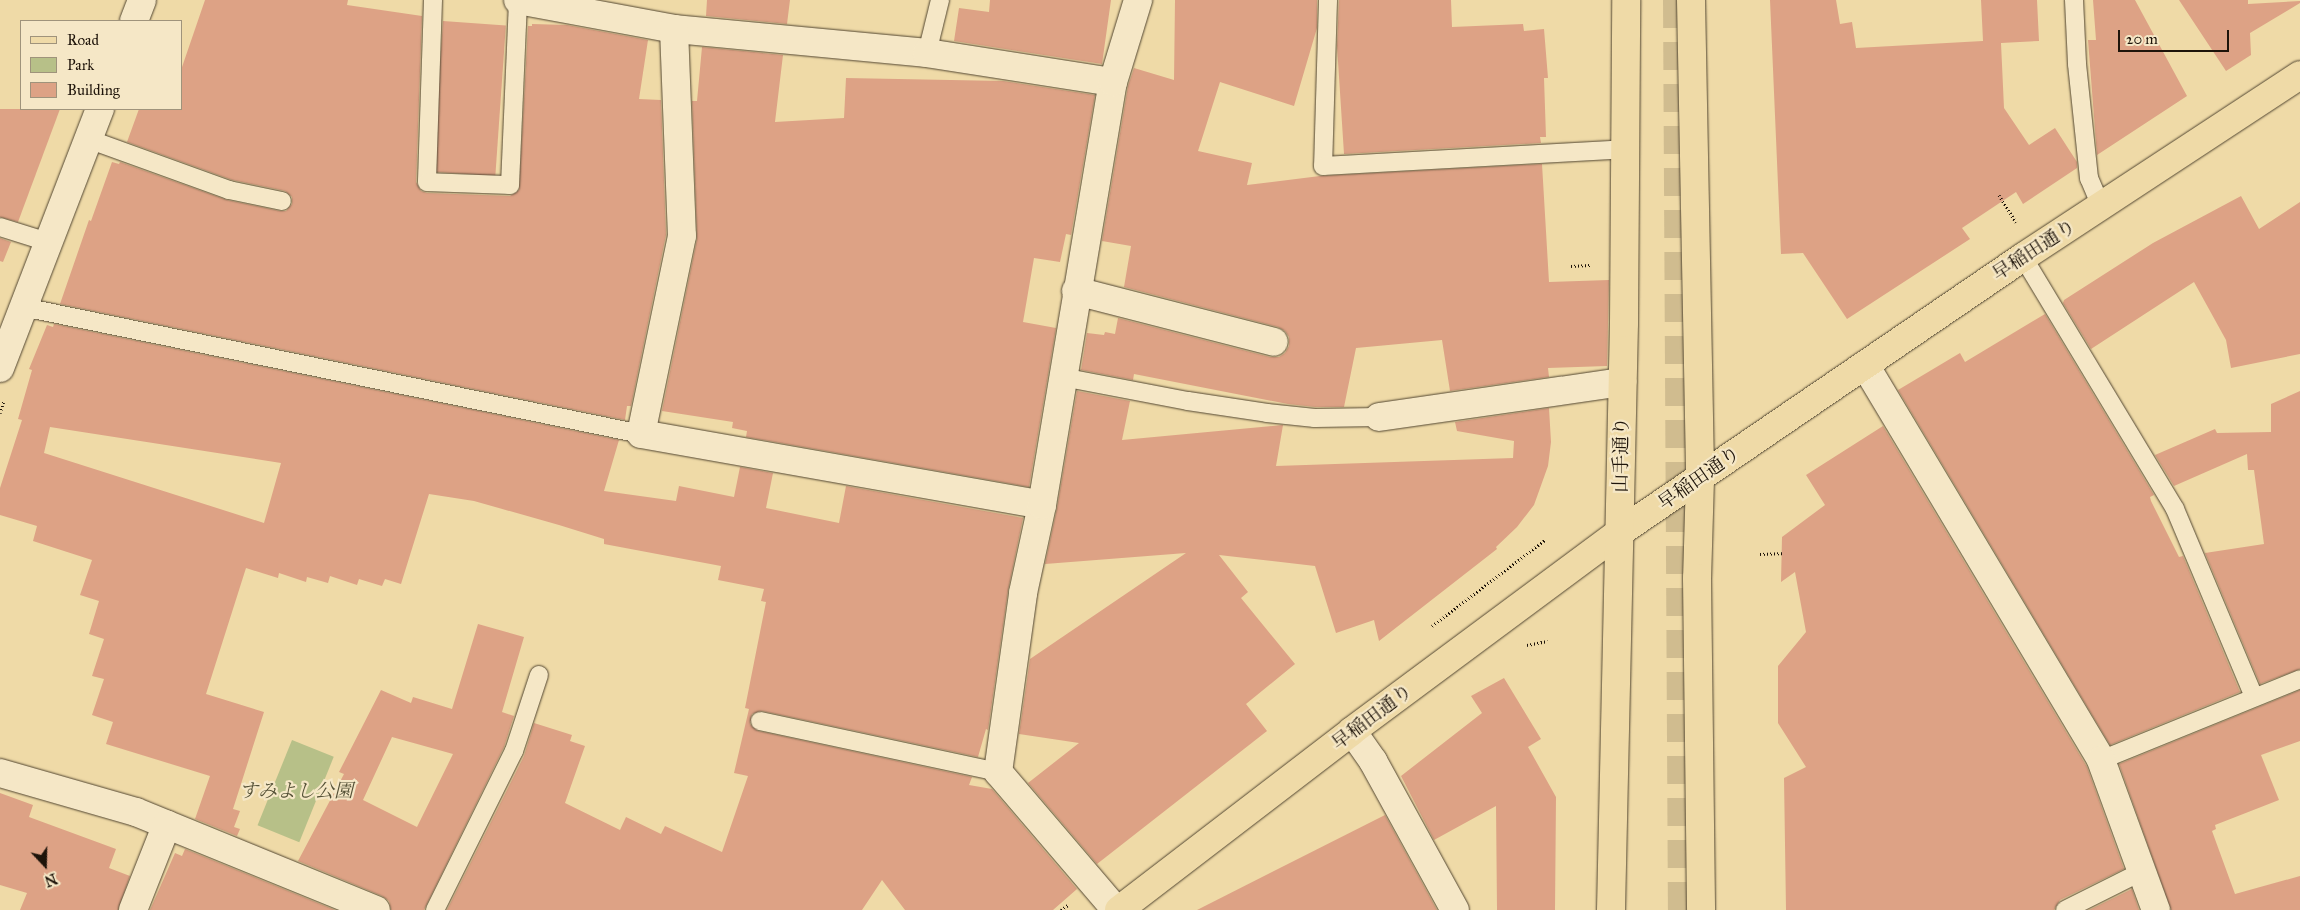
<!DOCTYPE html>
<html>
<head>
<meta charset="utf-8">
<style>
	body { margin:0 }
	#map { position:relative; width:2300px; height:910px; overflow:hidden; background:#efdaa7; font-family:"IM FELL Great Primer","Noto Serif JP",serif }
	div>[style] { position:absolute }
	.green>* { inset:0; background:#b7c088; transform-origin:0 0 }
	.building>* { inset:0; background:#dda285; transform-origin:0 0 }
	.highway-tunnel>* { height:28px; margin-top:-14px; transform-origin:0; background:repeating-linear-gradient(90deg,#d0bc8f 0 28px,transparent 0 42px) }
	.path>* { height:3px; margin-top:-1.5px; transform-origin:0; background:repeating-linear-gradient(90deg,#1e140a 0 1px,transparent 0 3.5px) }
	.roads { filter:drop-shadow(0 0 1px #524631) drop-shadow(0 0 1px #524631) }
	.lane>* { height:18px; margin:-9px; padding:0 9px; transform-origin:9px; border-radius:9px; background:#f5e7c6 }
	.street>* { height:28px; margin:-14px; padding:0 14px; transform-origin:14px; border-radius:14px; background:#f5e7c6 }
	.secondary>* { height:28px; margin:-14px; padding:0 14px; transform-origin:14px; border-radius:14px; background:#f5e7c6 }
	.primary>* { height:28px; margin:-14px; padding:0 14px; transform-origin:14px; border-radius:14px; background:#efdaa7 }
	span { translate:-50% -50%; white-space:nowrap; text-align:center; line-height:1.15; -webkit-text-stroke:4.5px #f5e7c6; paint-order:stroke }
	.street-label { font-size:19px; color:#1e140a }
	.park-label { font-size:19px; color:#545036; font-style:italic }
	.legend { position:absolute; left:20px; top:20px; width:162px; height:90px; box-sizing:border-box; background:#f5e7c6; border:1px solid #9f937b; margin:0; padding:6px 9px; list-style:none; font-size:15px; color:#1e140a }
	.legend li { display:flex; align-items:center; gap:10px; height:25px }
	.legend b { width:25px; border:1px solid #9f937b }
	.north { position:absolute; left:20px; top:840px; width:50px; height:50px; -webkit-text-stroke:4px #f5e7c6; paint-order:stroke; rotate:159deg; font-size:14px; font-weight:700; line-height:20px; text-align:center; color:#1e140a }
	.north::after { content:''; display:block; margin:auto; width:18px; height:22px; background:#1e140a; clip-path:polygon(50% 0,100% 100%,50% 72%,0 100%) }
	.scale { position:absolute; left:2118px; top:30px; width:111px; height:22px; box-sizing:border-box; border:2px solid #1e140a; border-top:0; padding-left:6px; font-size:15px; line-height:18px; white-space:nowrap; color:#1e140a; -webkit-text-stroke:4px #f5e7c6; paint-order:stroke }
</style>
</head>
<body>
<div id="map">
	<div class="green">
		<i style="left:292px;top:740px;width:45px;height:92px;rotate:22deg"></i>
	</div>
	<div class="building">
		<i style="clip-path:polygon(205px 0,348px 0,347px 5px,422px 16px,416px 182px,421px 191px,427px 193px,510px 196px,519px 190px,528px 26px,532px 26px,532px 24px,567px 25px,648px 40px,639px 99px,661px 100px,666px 235px,631px 406px,627px 406px,625px 420px,60px 304px,89px 220px,91px 221px,112px 162px,119px 164px,120px 162px,227px 200px,280px 211px,286px 211px,292px 204px,292px 197px,285px 191px,232px 180px,127px 142px,139px 109px,181px 109px,181px 70px)"></i>
		<i style="clip-path:polygon(707px 0,790px 0,787px 24px,706px 16px)"></i>
		<i style="clip-path:polygon(990px 0,1111px 0,1102px 64px,954px 41px,959px 8px,989px 12px)"></i>
		<i style="clip-path:polygon(1175px 0,1317px 0,1317px 28px,1294px 106px,1220px 82px,1198px 151px,1252px 163px,1247px 185px,1320px 176px,1542px 164px,1549px 282px,1609px 280px,1607px 366px,1548px 368px,1549px 377px,1450px 391px,1442px 340px,1356px 348px,1344px 407px,1315px 407px,1288px 404px,1134px 374px,1133px 380px,1081px 370px,1087px 333px,1104px 335px,1105px 332px,1115px 334px,1118px 318px,1270px 357px,1279px 357px,1285px 353px,1289px 346px,1289px 337px,1285px 331px,1278px 327px,1124px 287px,1131px 246px,1102px 241px,1128px 86px,1134px 68px,1174px 80px)"></i>
		<i style="clip-path:polygon(1339px 0,1451px 0,1452px 27px,1523px 24px,1524px 31px,1544px 29px,1548px 78px,1544px 78px,1546px 137px,1540px 137px,1541px 143px,1344px 154px,1337px 46px)"></i>
		<i style="clip-path:polygon(1770px 0,1836px 0,1840px 24px,1852px 22px,1856px 48px,1983px 41px,1981px 0,2037px 0,2039px 41px,2001px 43px,2004px 108px,2029px 145px,2055px 128px,2077px 162px,2077px 168px,2023px 204px,2016px 192px,1962px 228px,1970px 239px,1847px 319px,1803px 253px,1781px 254px)"></i>
		<i style="clip-path:polygon(2093px 0,2135px 0,2187px 96px,2097px 155px,2088px 40px,2096px 40px)"></i>
		<i style="clip-path:polygon(2179px 0,2248px 0,2248px 4px,2300px 1px,2300px 3px,2250px 33px,2251px 55px,2226px 71px)"></i>
		<i style="left:443px;top:21px;width:63px;height:151px;rotate:4deg"></i>
		<i style="clip-path:polygon(702px 47px,783px 55px,775px 122px,844px 118px,846px 78px,1003px 81px,1095px 95px,1071px 235px,1066px 234px,1060px 262px,1034px 258px,1023px 322px,1056px 328px,1029px 487px,746px 437px,747px 431px,732px 428px,733px 422px,662px 411px,697px 239px,692px 101px,697px 101px)"></i>
		<i style="clip-path:polygon(0 109px,60px 109px,18px 222px,0 217px)"></i>
		<i style="clip-path:polygon(2241px 196px,2259px 229px,2300px 202px,2300px 354px,2231px 368px,2226px 340px,2194px 282px,2091px 349px,2063px 303px,2064px 300px,2153px 243px)"></i>
		<i style="clip-path:polygon(0 238px,11px 242px,3px 262px,0 261px)"></i>
		<i style="clip-path:polygon(2045px 314px,2154px 495px,2150px 497px,2151px 501px,2179px 557px,2183px 556px,2240px 692px,2110px 745px,1898px 390px,1960px 353px,1965px 362px)"></i>
		<i style="clip-path:polygon(evenodd,54px 324px,619px 440px,604px 491px,676px 501px,679px 486px,734px 497px,740px 467px,773px 473px,766px 508px,839px 523px,846px 486px,1023px 518px,1008px 591px,988px 730px,986px 729px,978px 757px,762px 711px,752px 714px,750px 724px,758px 731px,972px 777px,969px 785px,992px 789px,1077px 889px,1053px 910px,905px 910px,882px 880px,862px 910px,447px 910px,524px 756px,534px 723px,572px 735px,570px 741px,585px 746px,565px 803px,620px 830px,626px 817px,661px 834px,665px 826px,722px 852px,748px 776px,734px 773px,749px 709px,745px 708px,766px 602px,761px 601px,764px 589px,718px 580px,721px 566px,604px 544px,604px 539px,559px 525px,474px 501px,429px 494px,401px 584px,385px 579px,382px 586px,359px 579px,357px 585px,330px 576px,328px 583px,307px 577px,306px 582px,279px 573px,278px 578px,246px 568px,206px 694px,264px 712px,233px 809px,240px 811px,234px 827px,240px 829px,237px 836px,195px 819px,210px 776px,106px 744px,113px 722px,92px 715px,104px 679px,92px 676px,104px 639px,89px 634px,99px 601px,80px 595px,92px 560px,33px 541px,37px 526px,0 515px,0 488px,22px 420px,18px 419px,32px 370px,29px 369px,47px 325px,53px 327px,54px 324px,50px 427px,281px 463px,264px 523px,44px 453px,50px 427px)"></i>
		<i style="clip-path:polygon(1077px 391px,1130px 401px,1122px 440px,1283px 425px,1276px 466px,1513px 458px,1514px 441px,1457px 431px,1455px 422px,1549px 408px,1551px 442px,1548px 466px,1534px 505px,1517px 527px,1496px 547px,1497px 549px,1379px 641px,1374px 620px,1336px 633px,1315px 566px,1219px 555px,1248px 592px,1241px 598px,1295px 664px,1246px 704px,1267px 731px,1097px 864px,1028px 783px,1079px 743px,1019px 734px,1030px 659px,1186px 553px,1045px 564px,1057px 508px)"></i>
		<i style="clip-path:polygon(2300px 391px,2300px 669px,2260px 684px,2205px 553px,2264px 544px,2254px 470px,2248px 470px,2247px 454px,2174px 486px,2155px 455px,2215px 429px,2217px 433px,2271px 432px,2271px 404px)"></i>
		<i style="clip-path:polygon(1883px 426px,2087px 767px,2124px 869px,2060px 900px,2054px 910px,1786px 910px,1784px 778px,1806px 767px,1778px 723px,1778px 666px,1806px 632px,1795px 572px,1781px 582px,1782px 537px,1825px 505px,1806px 475px)"></i>
		<i style="clip-path:polygon(evenodd,478px 624px,524px 637px,502px 712px,514px 716px,504px 747px,424px 910px,391px 910px,389px 901px,382px 896px,298px 861px,344px 774px,339px 772px,381px 690px,411px 703px,413px 697px,452px 709px,478px 624px,392px 737px,453px 754px,417px 827px,363px 800px,392px 737px)"></i>
		<i style="clip-path:polygon(1504px 678px,1541px 739px,1528px 747px,1556px 797px,1555px 910px,1497px 910px,1496px 806px,1434px 840px,1401px 776px,1482px 713px,1471px 696px)"></i>
		<i style="clip-path:polygon(2300px 690px,2300px 741px,2261px 755px,2279px 800px,2215px 825px,2216px 829px,2212px 831px,2235px 894px,2300px 876px,2300px 910px,2171px 910px,2119px 764px)"></i>
		<i style="clip-path:polygon(0 793px,33px 805px,29px 817px,116px 849px,109px 868px,130px 876px,118px 910px,20px 910px,27px 893px,0 885px)"></i>
		<i style="clip-path:polygon(1385px 815px,1437px 910px,1197px 910px)"></i>
		<i style="clip-path:polygon(185px 849px,335px 910px,150px 910px,175px 853px,182px 856px)"></i>
		<i style="clip-path:polygon(2132px 889px,2139px 910px,2089px 910px)"></i>
	</div>
	<div class="highway-tunnel">
		<i style="left:1677px;top:0;width:910px;rotate:89.69deg"></i>
	</div>
	<div class="path">
		<i style="left:1999px;top:195px;width:32px;rotate:58deg"></i>
		<i style="left:1571px;top:266px;width:19px;rotate:-3deg"></i>
		<i style="left:0;top:413px;width:13px;rotate:-72deg"></i>
		<i style="left:1760px;top:554px;width:24px;rotate:-2deg"></i>
		<i style="left:1432px;top:626px;width:142px;rotate:-37.3deg"></i>
		<i style="left:1527px;top:645px;width:21px;rotate:-11deg"></i>
		<i style="left:1061px;top:910px;width:9px;rotate:-36deg"></i>
	</div>
	<div class="roads">
		<div class="lane">
			<i style="left:433px;top:0;width:182px;rotate:91.9deg"></i>
			<i style="left:427px;top:182px;width:83px;rotate:2.1deg"></i>
			<i style="left:510px;top:185px;width:185px;rotate:-87.5deg"></i>
			<i style="left:1328px;top:0;width:166px;rotate:91.7deg"></i>
			<i style="left:1323px;top:166px;width:302px;rotate:-3.2deg"></i>
			<i style="left:2074px;top:0;width:64px;rotate:87.3deg"></i>
			<i style="left:2077px;top:64px;width:115px;rotate:84deg"></i>
			<i style="left:2089px;top:178px;width:30px;rotate:67deg"></i>
			<i style="left:927px;top:53px;width:55px;rotate:-76.2deg"></i>
			<i style="left:88px;top:139px;width:150px;rotate:19.9deg"></i>
			<i style="left:229px;top:190px;width:54px;rotate:11.7deg"></i>
			<i style="left:0;top:227px;width:50px;rotate:17.4deg"></i>
			<i style="left:2023px;top:257px;width:294px;rotate:58.9deg"></i>
			<i style="left:2175px;top:509px;width:204px;rotate:67.2deg"></i>
			<i style="left:23px;top:307px;width:631px;rotate:11.61deg"></i>
			<i style="left:1062px;top:377px;width:128px;rotate:10.8deg"></i>
			<i style="left:1188px;top:401px;width:80px;rotate:8.6deg"></i>
			<i style="left:1267px;top:413px;width:48px;rotate:5.9deg"></i>
			<i style="left:1315px;top:418px;width:64px;rotate:-0.9deg"></i>
			<i style="left:760px;top:721px;width:243px;rotate:12.1deg"></i>
			<i style="left:2101px;top:760px;width:215px;rotate:-22.1deg"></i>
			<i style="left:435px;top:910px;width:178px;rotate:-63.6deg"></i>
			<i style="left:514px;top:751px;width:80px;rotate:-71.8deg"></i>
			<i style="left:2065px;top:910px;width:87px;rotate:-26.6deg"></i>
		</div>
		<div class="street">
			<i style="left:518px;top:0;width:159px;rotate:10.5deg"></i>
			<i style="left:674px;top:29px;width:254px;rotate:5.4deg"></i>
			<i style="left:927px;top:53px;width:188px;rotate:8.9deg"></i>
			<i style="left:674px;top:29px;width:207px;rotate:87.8deg"></i>
			<i style="left:682px;top:236px;width:202px;rotate:101.7deg"></i>
			<i style="left:641px;top:434px;width:407px;rotate:10deg"></i>
			<i style="left:1076px;top:291px;width:204px;rotate:14.4deg"></i>
			<i style="left:1865px;top:365px;width:460px;rotate:59.1deg"></i>
			<i style="left:2101px;top:760px;width:160px;rotate:69.9deg"></i>
			<i style="left:1379px;top:417px;width:246px;rotate:-8.2deg"></i>
			<i style="left:1352px;top:731px;width:37px;rotate:55deg"></i>
			<i style="left:1373px;top:761px;width:170px;rotate:61.2deg"></i>
			<i style="left:0;top:773px;width:141px;rotate:16deg"></i>
			<i style="left:136px;top:812px;width:259px;rotate:22.2deg"></i>
			<i style="left:133px;top:910px;width:92px;rotate:-68.4deg"></i>
			<i style="left:1116px;top:910px;width:182px;rotate:-130.5deg"></i>
			<i style="left:998px;top:772px;width:181px;rotate:-82deg"></i>
			<i style="left:1023px;top:593px;width:90px;rotate:-77.8deg"></i>
			<i style="left:1042px;top:505px;width:429px;rotate:-80.5deg"></i>
			<i style="left:1113px;top:82px;width:86px;rotate:-73deg"></i>
		</div>
		<div class="secondary">
			<i style="left:134px;top:21px;width:22px;rotate:-69deg"></i>
			<i style="left:0;top:368px;width:278px;rotate:-68.9deg"></i>
		</div>
		<div class="primary">
			<i style="left:1691px;top:0;width:479px;rotate:88.9deg"></i>
			<i style="left:1700px;top:479px;width:99px;rotate:91.7deg"></i>
			<i style="left:1697px;top:578px;width:332px;rotate:89.3deg"></i>
			<i style="left:1119px;top:910px;width:294px;rotate:-37.5deg"></i>
			<i style="left:1352px;top:731px;width:334px;rotate:-36.6deg"></i>
			<i style="left:1620px;top:532px;width:488px;rotate:-34.3deg"></i>
			<i style="left:2023px;top:257px;width:331px;rotate:-33.3deg"></i>
			<i style="left:1611px;top:910px;width:587px;rotate:-88.73deg"></i>
			<i style="left:1624px;top:323px;width:323px;rotate:-89.6deg"></i>
		</div>
	</div>
	<div class="street-label">
		<span style="left:2034px;top:250px;rotate:-33deg">早稲田通り</span>
		<span style="left:1621px;top:455px;rotate:-89deg">山手通り</span>
		<span style="left:1699px;top:478px;rotate:-35deg">早稲田通り</span>
		<span style="left:1372px;top:717px;rotate:-37deg">早稲田通り</span>
	</div>
	<div class="park-label">
		<span style="left:296px;top:791px">すみよし公園</span>
	</div>
	<ul class="legend">
	<li><b style="height:6px;background:#efdaa7"></b>Road</li>
	<li><b style="height:14px;background:#b7c088"></b>Park</li>
	<li><b style="height:14px;background:#dda285"></b>Building</li>
	</ul>
	<div class="north">N</div>
	<div class="scale">20 m</div>
</div>
</body>
</html>
